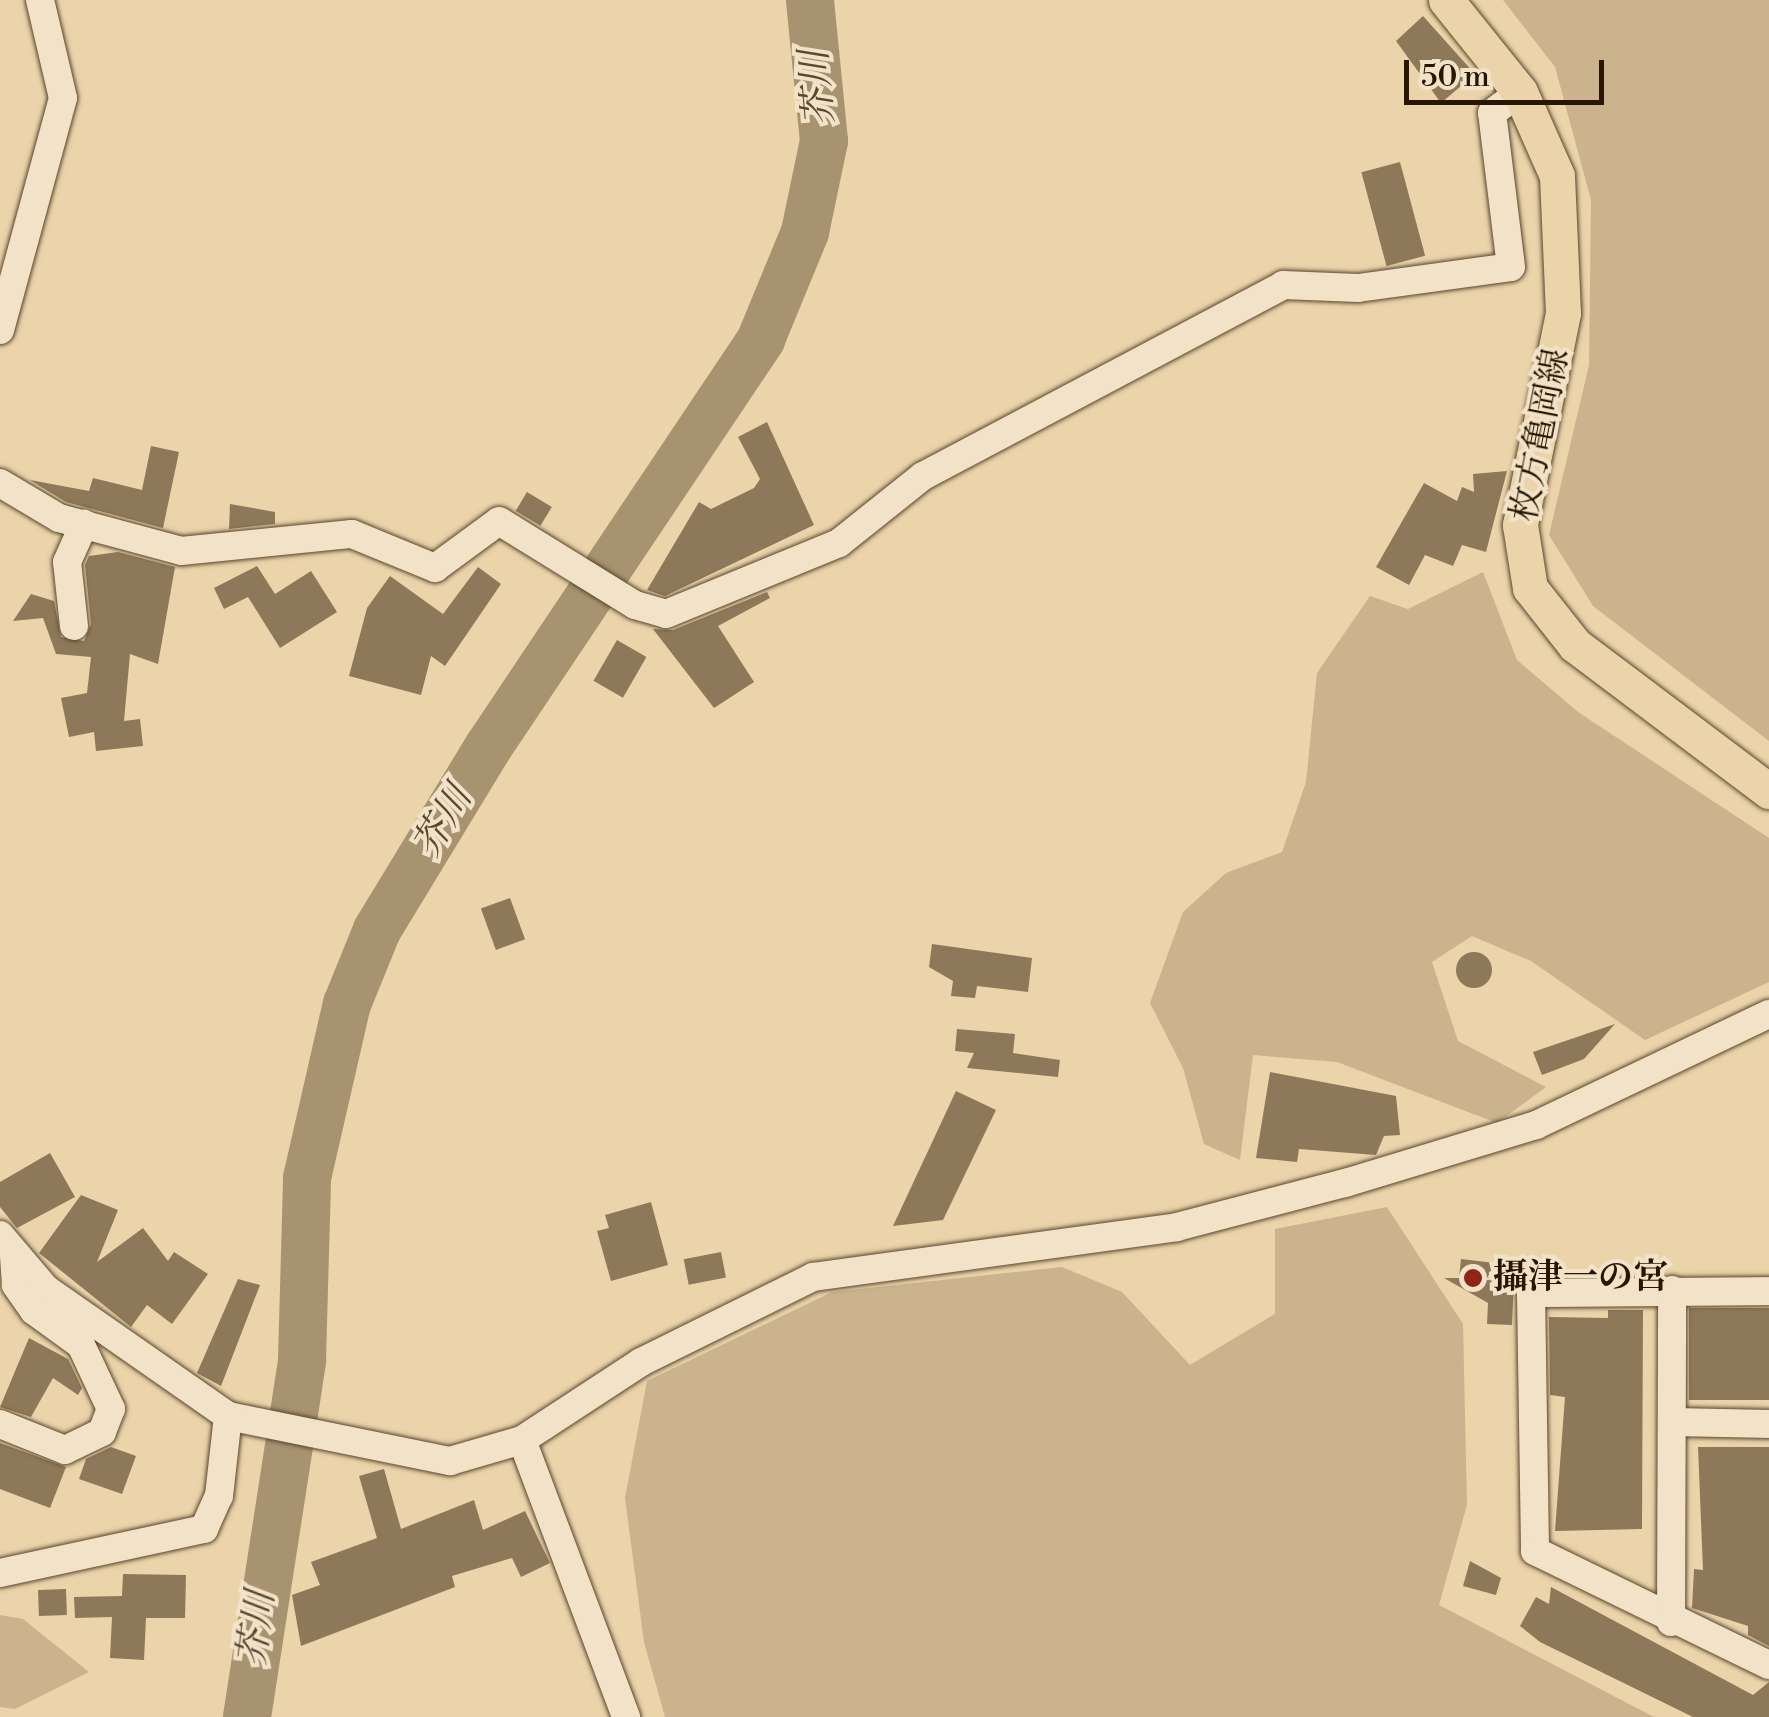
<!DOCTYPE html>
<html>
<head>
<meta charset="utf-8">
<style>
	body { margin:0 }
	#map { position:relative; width:1769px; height:1717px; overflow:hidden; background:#ebd3aa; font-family:"Libre Bodoni","Noto Serif JP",serif }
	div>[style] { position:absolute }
	.green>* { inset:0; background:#cab38d }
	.river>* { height:48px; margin:-24px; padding:0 24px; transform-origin:24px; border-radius:24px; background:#a89371 }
	.building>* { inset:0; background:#8d7959; transform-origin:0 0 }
	.round { border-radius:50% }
	.roads { filter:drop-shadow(0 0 2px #58462c) drop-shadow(0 0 2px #58462c) }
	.minor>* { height:28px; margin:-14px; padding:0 14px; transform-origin:14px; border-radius:14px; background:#f2e2c8 }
	.major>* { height:35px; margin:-17.5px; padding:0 17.5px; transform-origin:17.5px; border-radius:17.5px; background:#ebd3aa }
	.dots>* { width:28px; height:28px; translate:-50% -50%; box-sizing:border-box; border:5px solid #f2e2c8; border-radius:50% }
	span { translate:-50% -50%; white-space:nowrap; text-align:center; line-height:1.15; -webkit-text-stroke:8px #f2e2c8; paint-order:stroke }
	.street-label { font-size:35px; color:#271702 }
	.poi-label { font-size:35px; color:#271702; font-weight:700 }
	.left { translate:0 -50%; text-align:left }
	.water-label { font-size:38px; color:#5b492e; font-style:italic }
	.scale { position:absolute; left:1404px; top:60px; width:200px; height:45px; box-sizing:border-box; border:5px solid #271702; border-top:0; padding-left:12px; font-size:30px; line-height:35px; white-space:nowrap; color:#271702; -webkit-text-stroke:8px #f2e2c8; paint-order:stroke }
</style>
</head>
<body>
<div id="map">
	<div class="green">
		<i style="clip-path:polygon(1503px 0,1769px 0,1769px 741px,1593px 606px,1549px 535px,1589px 365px,1591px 200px,1555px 67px)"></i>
		<i style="clip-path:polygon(1483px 572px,1517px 660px,1578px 712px,1769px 838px,1769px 982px,1645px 1040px,1531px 961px,1472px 936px,1432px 962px,1458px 1041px,1546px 1087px,1497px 1123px,1337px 1062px,1253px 1055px,1240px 1160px,1204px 1144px,1183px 1068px,1150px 1003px,1183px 912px,1226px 873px,1282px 852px,1306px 782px,1317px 673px,1370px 596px,1408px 609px)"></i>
		<i style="clip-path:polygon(1387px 1207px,1463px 1324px,1467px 1505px,1439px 1605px,1654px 1717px,665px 1717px,644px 1642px,625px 1498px,647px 1381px,832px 1292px,1062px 1267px,1122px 1292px,1190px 1365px,1275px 1314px,1275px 1229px)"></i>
		<i style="clip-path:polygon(0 1615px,23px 1619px,89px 1672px,15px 1709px,0 1707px)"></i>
	</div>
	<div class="river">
		<i style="left:247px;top:1717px;width:361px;rotate:-81.2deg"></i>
		<i style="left:302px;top:1360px;width:182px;rotate:-88.4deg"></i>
		<i style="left:307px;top:1178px;width:179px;rotate:-77.1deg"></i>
		<i style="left:347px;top:1004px;width:80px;rotate:-67.9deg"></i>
		<i style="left:377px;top:930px;width:215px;rotate:-58.7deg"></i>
		<i style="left:489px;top:746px;width:490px;rotate:-56.2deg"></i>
		<i style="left:761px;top:339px;width:116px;rotate:-67.6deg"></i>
		<i style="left:805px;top:232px;width:93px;rotate:-78.2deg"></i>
		<i style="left:824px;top:141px;width:142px;rotate:-95.7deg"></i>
	</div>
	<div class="building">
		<i style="clip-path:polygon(1423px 16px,1475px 74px,1441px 103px,1396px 41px)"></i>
		<i style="left:1400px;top:162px;width:97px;height:40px;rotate:75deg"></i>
		<i style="clip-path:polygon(767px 422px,814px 525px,665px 596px,647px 590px,699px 502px,711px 509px,754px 488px,760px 479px,738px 437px)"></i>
		<i style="clip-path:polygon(151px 446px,179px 452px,163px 528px,66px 502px,30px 480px,89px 491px,93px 478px,142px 490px)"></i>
		<i style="clip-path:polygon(1507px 471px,1486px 552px,1462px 545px,1453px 566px,1425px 555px,1409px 585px,1376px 567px,1424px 483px,1457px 501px,1462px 487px,1474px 492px,1473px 474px)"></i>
		<i style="left:527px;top:492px;width:29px;height:22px;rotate:31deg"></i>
		<i style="clip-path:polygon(230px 504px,275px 512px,275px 524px,229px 529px)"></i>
		<i style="clip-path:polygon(118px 552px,175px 567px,158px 664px,130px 654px,124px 721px,140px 719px,143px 746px,96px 751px,94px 732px,69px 737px,61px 698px,87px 693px,91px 657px,56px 654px,43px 618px,13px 621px,31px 594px,54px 601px,61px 637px,84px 641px,91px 624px,85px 565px,89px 556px)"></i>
		<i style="clip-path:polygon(257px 566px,275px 594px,311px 571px,337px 612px,280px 648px,248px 597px,224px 609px,214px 588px)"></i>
		<i style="clip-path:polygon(478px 567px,501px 584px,445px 666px,431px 656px,421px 695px,349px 676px,367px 608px,390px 576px,443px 614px)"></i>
		<i style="clip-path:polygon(767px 592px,770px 598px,718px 626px,754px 682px,714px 708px,653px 629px,673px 630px)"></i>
		<i style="left:617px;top:640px;width:34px;height:47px;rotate:30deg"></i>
		<i style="left:510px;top:898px;width:44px;height:31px;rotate:70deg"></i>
		<i style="clip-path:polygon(932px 944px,1032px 958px,1028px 992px,977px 986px,975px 998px,951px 996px,953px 981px,929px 967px)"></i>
		<i class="round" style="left:1456px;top:952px;width:36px;height:36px"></i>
		<i style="clip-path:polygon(1615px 1024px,1584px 1059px,1542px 1075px,1533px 1052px)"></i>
		<i style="clip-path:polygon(957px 1029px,1015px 1034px,1013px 1053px,1060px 1060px,1058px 1077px,967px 1068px,974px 1053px,955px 1051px)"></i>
		<i style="clip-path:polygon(1270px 1072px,1396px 1096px,1400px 1135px,1384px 1136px,1376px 1155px,1299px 1149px,1297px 1162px,1256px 1158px)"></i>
		<i style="clip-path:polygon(956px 1091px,996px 1110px,943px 1220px,893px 1226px)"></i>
		<i style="clip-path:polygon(50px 1153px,75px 1197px,17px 1228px,0 1207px,0 1182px)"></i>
		<i style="clip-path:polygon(81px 1195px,118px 1210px,97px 1262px,143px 1228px,168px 1261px,174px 1252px,208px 1274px,172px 1324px,147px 1305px,131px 1327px,39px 1253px)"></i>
		<i style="clip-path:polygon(651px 1202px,668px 1265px,611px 1281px,597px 1231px,609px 1228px,605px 1215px)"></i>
		<i style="left:721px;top:1252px;width:26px;height:38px;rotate:79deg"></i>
		<i style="clip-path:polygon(1461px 1259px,1495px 1263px,1486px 1280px,1514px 1281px,1512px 1325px,1487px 1324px,1488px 1303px,1444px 1278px,1459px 1278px)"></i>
		<i style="clip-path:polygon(238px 1279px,260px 1285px,221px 1386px,197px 1373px)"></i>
		<i style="left:1769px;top:1308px;width:92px;height:80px;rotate:90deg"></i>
		<i style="clip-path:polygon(1608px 1310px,1643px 1310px,1642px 1529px,1555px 1531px,1565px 1397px,1550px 1395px,1549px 1317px,1608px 1318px)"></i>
		<i style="clip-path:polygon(29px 1338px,68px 1359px,82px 1388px,78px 1395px,53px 1378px,31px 1417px,0 1407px)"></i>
		<i style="clip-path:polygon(0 1443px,66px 1467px,50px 1508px,0 1489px)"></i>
		<i style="clip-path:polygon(111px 1447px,136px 1456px,122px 1494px,79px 1479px,86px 1459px)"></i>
		<i style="clip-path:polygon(1698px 1447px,1769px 1447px,1769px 1646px,1748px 1635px,1748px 1626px,1692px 1608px,1694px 1569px,1703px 1570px)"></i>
		<i style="clip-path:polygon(384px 1469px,401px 1529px,474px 1500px,483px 1530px,525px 1511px,550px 1563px,521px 1577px,512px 1558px,452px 1576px,455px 1587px,301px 1646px,292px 1595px,320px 1585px,311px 1562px,377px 1538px,359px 1476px)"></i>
		<i style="clip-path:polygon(1470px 1561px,1501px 1578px,1496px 1595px,1463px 1586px)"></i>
		<i style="clip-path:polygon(123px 1574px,186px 1575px,185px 1618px,146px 1618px,144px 1660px,110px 1658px,112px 1617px,75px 1618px,74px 1597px,122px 1596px)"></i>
		<i style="clip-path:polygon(1551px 1587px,1753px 1695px,1769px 1682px,1769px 1717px,1693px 1717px,1540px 1642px,1520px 1626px,1536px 1597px,1549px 1604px)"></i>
		<i style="left:66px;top:1589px;width:26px;height:28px;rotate:88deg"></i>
	</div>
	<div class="roads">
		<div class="minor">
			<i style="left:0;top:330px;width:240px;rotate:-74.8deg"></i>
			<i style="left:63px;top:98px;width:101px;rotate:-103.2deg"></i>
			<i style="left:0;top:483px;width:69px;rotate:30.7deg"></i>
			<i style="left:59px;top:518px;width:126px;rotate:15.1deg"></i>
			<i style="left:181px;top:551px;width:172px;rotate:-5.7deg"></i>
			<i style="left:352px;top:534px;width:90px;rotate:22.3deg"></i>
			<i style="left:435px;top:568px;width:79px;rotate:-36.3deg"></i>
			<i style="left:499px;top:521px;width:160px;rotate:31.7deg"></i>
			<i style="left:635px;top:605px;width:32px;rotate:16deg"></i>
			<i style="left:666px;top:614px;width:187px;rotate:-22.3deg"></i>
			<i style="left:839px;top:543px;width:107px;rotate:-38.6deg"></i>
			<i style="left:923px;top:476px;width:408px;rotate:-27.9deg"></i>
			<i style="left:1283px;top:285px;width:75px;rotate:2.3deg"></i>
			<i style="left:1358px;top:288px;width:154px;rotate:-7.8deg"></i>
			<i style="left:1511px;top:267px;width:155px;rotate:-97deg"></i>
			<i style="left:1492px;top:113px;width:35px;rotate:-37deg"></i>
			<i style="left:74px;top:626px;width:64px;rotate:-96.2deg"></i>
			<i style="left:67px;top:562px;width:42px;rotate:-65.9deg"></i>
			<i style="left:0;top:1235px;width:71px;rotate:49.6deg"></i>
			<i style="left:46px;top:1289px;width:222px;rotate:34.9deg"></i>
			<i style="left:228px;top:1416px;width:227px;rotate:11.5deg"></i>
			<i style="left:450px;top:1461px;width:75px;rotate:-16.3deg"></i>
			<i style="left:522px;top:1440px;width:142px;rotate:-33.2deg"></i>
			<i style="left:641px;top:1362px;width:192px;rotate:-26.3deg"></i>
			<i style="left:813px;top:1277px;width:367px;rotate:-7.8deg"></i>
			<i style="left:1177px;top:1227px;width:174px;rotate:-14.7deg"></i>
			<i style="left:1345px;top:1183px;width:200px;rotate:-16.9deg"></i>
			<i style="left:1536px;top:1125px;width:258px;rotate:-25.5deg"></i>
			<i style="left:1769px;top:1291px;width:238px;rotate:179.5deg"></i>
			<i style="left:1531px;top:1293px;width:258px;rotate:89.1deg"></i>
			<i style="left:1535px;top:1551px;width:260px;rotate:26deg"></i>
			<i style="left:1675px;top:1422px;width:94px;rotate:1.2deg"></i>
			<i style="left:0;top:1424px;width:70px;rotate:21.8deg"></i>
			<i style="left:65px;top:1450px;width:41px;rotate:-25.9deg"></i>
			<i style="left:102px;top:1432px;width:25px;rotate:-69deg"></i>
			<i style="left:111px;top:1409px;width:71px;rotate:-115.1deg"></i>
			<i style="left:81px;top:1345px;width:58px;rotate:-144.1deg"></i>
			<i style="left:34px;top:1311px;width:32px;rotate:-125deg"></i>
			<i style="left:16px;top:1285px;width:28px;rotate:-94deg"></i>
			<i style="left:522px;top:1440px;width:296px;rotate:69.4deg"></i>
			<i style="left:0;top:1573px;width:209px;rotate:-12.2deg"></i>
			<i style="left:204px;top:1529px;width:36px;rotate:-66deg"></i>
			<i style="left:219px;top:1496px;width:81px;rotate:-83.6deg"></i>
			<i style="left:1671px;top:1622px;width:332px;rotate:-89.8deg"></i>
		</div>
		<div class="major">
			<i style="left:1446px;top:0;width:118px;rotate:51.2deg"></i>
			<i style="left:1520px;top:92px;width:92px;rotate:66.2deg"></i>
			<i style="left:1557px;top:176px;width:137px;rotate:87.5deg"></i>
			<i style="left:1563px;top:313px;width:216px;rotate:101.5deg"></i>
			<i style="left:1520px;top:525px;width:64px;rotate:81deg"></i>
			<i style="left:1530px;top:588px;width:73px;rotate:51.7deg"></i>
			<i style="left:1575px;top:645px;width:243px;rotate:37deg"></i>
		</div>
	</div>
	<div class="dots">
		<i style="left:1473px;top:1278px;background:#8f2418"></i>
	</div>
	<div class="street-label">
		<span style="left:1541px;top:435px;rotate:-79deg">枚方亀岡線</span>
	</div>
	<div class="poi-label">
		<span class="left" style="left:1493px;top:1278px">攝津一の宮</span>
	</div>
	<div class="water-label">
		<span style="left:818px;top:88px;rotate:-95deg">芥川</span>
		<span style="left:443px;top:822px;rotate:-59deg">芥川</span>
		<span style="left:257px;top:1629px;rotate:-83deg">芥川</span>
	</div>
	<div class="scale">50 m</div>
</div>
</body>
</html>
